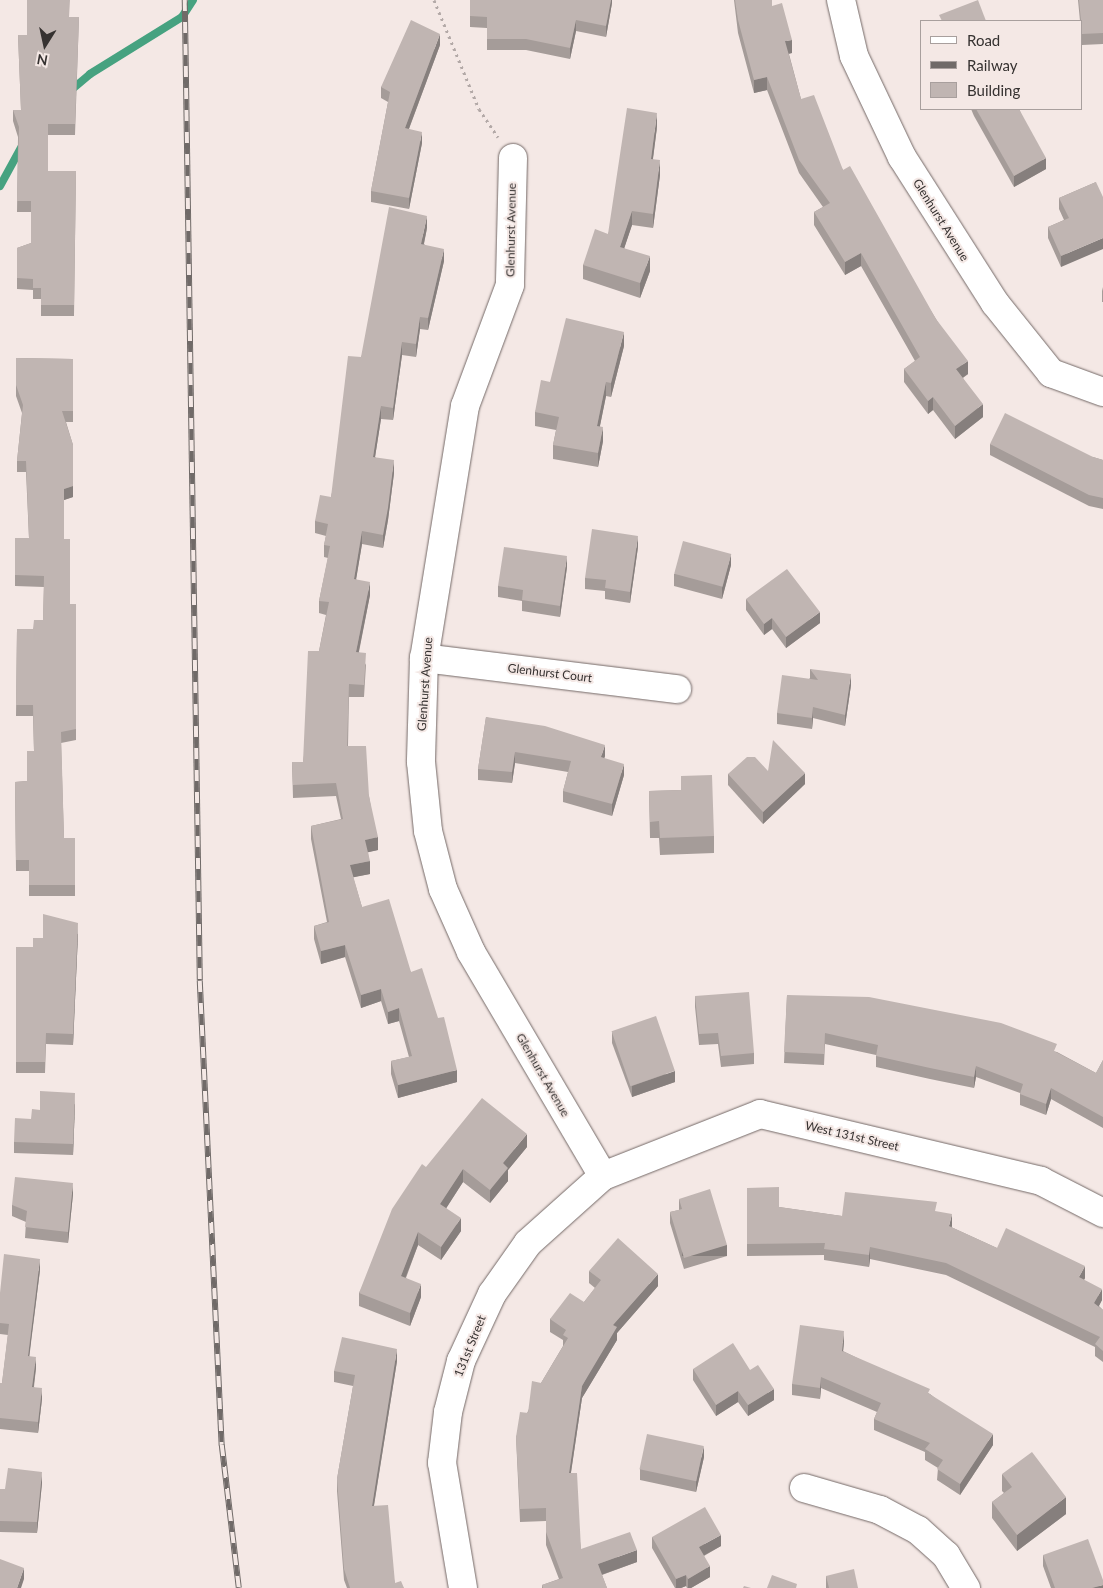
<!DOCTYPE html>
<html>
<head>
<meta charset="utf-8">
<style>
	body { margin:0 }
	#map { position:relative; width:1103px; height:1588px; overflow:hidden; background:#f4e8e5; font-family:Lato,sans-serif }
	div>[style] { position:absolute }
	.stream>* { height:8px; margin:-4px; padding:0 4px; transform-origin:4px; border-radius:4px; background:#46a280 }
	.path>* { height:3px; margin-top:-1.5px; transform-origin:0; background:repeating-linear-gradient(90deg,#b3a9a7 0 2.5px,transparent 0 6.5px) }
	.roads { filter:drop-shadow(0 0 1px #746967) drop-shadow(0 0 1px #746967) }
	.minor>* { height:28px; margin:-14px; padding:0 14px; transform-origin:14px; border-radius:14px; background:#fff }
	.rail>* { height:5.5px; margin-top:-2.75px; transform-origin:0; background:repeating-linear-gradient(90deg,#f4e8e5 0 11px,#706a68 0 22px); box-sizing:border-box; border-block:1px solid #706a68 }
	.wall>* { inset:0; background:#a59c99 }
	.shaded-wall>* { inset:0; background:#867f7d; transform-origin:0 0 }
	.building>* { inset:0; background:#c0b5b2; transform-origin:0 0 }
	span { translate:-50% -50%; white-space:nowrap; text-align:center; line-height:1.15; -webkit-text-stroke:4px #f4e8e5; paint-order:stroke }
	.street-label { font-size:12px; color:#363231 }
	.legend { position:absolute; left:920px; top:20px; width:162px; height:90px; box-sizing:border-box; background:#f4e8e5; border:1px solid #a89f9d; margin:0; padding:6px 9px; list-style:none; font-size:15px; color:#363231 }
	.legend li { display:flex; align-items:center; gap:10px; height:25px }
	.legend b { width:25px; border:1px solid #a89f9d }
	.north { position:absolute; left:20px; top:20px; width:50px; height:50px; -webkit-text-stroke:4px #f4e8e5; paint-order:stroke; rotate:190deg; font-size:14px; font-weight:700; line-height:20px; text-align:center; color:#363231 }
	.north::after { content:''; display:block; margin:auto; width:18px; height:22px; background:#363231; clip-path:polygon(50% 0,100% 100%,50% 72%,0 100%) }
</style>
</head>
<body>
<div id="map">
	<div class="stream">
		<i style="left:70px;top:91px;width:26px;rotate:-40deg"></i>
		<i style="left:90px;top:74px;width:108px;rotate:-31.8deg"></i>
		<i style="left:182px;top:17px;width:20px;rotate:-57deg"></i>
		<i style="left:0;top:186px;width:48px;rotate:-61.3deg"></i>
	</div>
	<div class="path">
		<i style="left:434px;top:0;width:118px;rotate:67.6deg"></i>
		<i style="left:479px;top:109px;width:34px;rotate:56deg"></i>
	</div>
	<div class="roads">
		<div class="minor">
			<i style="left:841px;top:0;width:57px;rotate:76.9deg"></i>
			<i style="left:854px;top:56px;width:112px;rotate:64.6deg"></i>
			<i style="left:902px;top:157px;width:173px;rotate:57.5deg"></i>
			<i style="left:995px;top:303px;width:90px;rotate:51.3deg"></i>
			<i style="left:1051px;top:373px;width:55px;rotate:20.1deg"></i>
			<i style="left:513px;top:158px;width:127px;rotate:91.4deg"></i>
			<i style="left:510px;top:285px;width:129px;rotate:110.4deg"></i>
			<i style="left:465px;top:406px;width:255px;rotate:99.2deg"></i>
			<i style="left:424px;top:658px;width:104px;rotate:91.7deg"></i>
			<i style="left:421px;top:762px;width:69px;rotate:84.2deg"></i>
			<i style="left:428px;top:831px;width:60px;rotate:75.5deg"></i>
			<i style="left:443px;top:889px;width:69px;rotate:66deg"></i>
			<i style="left:471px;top:952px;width:260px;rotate:59.5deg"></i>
			<i style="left:424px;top:658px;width:255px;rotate:7deg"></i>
			<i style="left:804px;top:1488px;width:79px;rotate:16.1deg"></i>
			<i style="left:880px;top:1510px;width:43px;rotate:27.8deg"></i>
			<i style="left:918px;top:1530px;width:38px;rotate:42deg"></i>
			<i style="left:946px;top:1555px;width:39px;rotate:59deg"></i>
			<i style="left:463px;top:1588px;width:127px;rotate:-99.5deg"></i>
			<i style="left:442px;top:1463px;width:51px;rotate:-83.3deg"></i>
			<i style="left:448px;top:1412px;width:53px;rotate:-75.7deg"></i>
			<i style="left:461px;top:1361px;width:74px;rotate:-65.2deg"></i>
			<i style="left:492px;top:1294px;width:62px;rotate:-54.8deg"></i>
			<i style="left:528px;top:1243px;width:101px;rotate:-41.8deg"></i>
			<i style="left:603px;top:1176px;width:169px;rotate:-21.5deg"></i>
			<i style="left:760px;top:1114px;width:289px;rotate:13.4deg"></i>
			<i style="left:1041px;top:1181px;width:70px;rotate:27.3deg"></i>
		</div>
	</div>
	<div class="rail">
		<i style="left:185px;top:0;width:981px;rotate:89.12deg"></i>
		<i style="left:200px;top:981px;width:465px;rotate:87.3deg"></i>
		<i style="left:222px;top:1445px;width:144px;rotate:83.2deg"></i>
	</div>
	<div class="wall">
		<i style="clip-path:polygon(470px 0,612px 0,612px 3px,606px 37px,576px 31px,570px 59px,526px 50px,487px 50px,487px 28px,470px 27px)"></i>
		<i style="clip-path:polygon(734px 0,772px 0,772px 6px,792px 53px,789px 54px,801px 99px,843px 170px,936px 319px,968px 374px,963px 378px,983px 417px,955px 439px,933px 410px,928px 414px,904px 382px,904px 369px,915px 361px,861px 266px,845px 275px,814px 225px,814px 212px,823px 207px,799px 173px,767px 90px,754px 93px,738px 33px)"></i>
		<i style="clip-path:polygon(1078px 0,1103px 0,1103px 44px,1082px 45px,1082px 21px,1080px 21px)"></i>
		<i style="clip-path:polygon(70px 17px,79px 17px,75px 135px,48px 135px,48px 171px,76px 171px,74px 316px,41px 316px,41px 299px,33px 299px,33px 290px,17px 289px,17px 248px,31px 243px,31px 212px,17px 212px,18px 137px,13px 121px,13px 110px,21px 110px,18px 35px,27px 35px)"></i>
		<i style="clip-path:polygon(440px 45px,409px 129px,422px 143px,409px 209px,371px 202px,371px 191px,388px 102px,381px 98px,381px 87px)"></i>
		<i style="clip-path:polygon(971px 109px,1019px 109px,1046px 169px,1014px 187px,974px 116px)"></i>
		<i style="clip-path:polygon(657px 127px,653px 159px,660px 175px,653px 228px,632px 225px,624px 248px,650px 271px,640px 298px,583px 279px,583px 265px,608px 234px)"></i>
		<i style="clip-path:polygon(1096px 182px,1061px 267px,1048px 238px,1048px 227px,1064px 220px,1059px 209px,1059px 198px)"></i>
		<i style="clip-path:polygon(427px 228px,424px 244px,444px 261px,428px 330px,420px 329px,416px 357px,402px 355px,393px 420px,381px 419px,375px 457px,394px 473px,388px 520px,383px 548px,362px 544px,356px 579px,370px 595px,359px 652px,366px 665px,364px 697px,349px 697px,348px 746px,369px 796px,378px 850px,368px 852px,370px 874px,353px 877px,362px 907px,411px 972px,457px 1082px,398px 1098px,391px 1074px,391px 1061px,409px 1057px,399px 1021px,388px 1024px,381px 1001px,361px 1008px,345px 957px,321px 964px,314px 939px,314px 926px,327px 922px,311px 839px,311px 826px,341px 819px,336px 796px,293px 798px,292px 762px,303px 762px,319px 651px,326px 615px,319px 613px,319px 601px,328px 558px,324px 557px,324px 545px,326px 536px,315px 533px,315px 521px,331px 497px,361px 357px)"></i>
		<i style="clip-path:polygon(1103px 287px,1103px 302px,1102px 302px,1102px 291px)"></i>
		<i style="clip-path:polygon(624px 346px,611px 397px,606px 396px,600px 426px,603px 441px,598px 467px,553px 459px,553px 445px,556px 430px,535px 426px,535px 412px,550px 382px)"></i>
		<i style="clip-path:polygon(16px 358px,73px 359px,73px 422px,66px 422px,73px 445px,73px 497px,64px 500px,64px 539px,70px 604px,76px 604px,76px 740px,61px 743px,64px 838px,75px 838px,75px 896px,29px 896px,29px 871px,16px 871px,15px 782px,27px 781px,34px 751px,33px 716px,16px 716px,17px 629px,33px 629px,43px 620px,44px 587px,15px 586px,15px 538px,29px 538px,26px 472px,17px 472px,17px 461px,22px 413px,16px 396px)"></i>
		<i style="clip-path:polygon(990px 444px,1093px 457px,1103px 460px,1103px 509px,1089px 506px,990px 455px)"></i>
		<i style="clip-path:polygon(638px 547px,630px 603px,605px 599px,605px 591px,585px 589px,585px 578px)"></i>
		<i style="clip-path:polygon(731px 565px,722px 599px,674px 586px,674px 574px)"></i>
		<i style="clip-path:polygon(567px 567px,560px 617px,522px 611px,522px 601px,498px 597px,498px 586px)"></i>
		<i style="clip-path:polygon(746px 599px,820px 623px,786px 648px,772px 629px,764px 635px,746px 610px)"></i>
		<i style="clip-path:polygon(810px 669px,851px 685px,845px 726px,813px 718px,812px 729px,777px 724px,777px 713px,810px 678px)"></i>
		<i style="clip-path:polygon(486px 717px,605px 756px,604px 758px,624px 775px,612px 816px,563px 802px,563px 791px,568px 772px,515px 763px,512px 783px,478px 780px,478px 769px)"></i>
		<i style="clip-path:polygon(768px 771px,805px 784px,763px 824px,728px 785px,728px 774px)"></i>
		<i style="clip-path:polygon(681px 776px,714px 836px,714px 853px,660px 855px,659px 838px,650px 838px,649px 791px,681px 790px)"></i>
		<i style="clip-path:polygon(78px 934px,73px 1045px,46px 1044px,45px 1073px,16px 1073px,16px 947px,33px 947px,43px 938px)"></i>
		<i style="clip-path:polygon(787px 995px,1057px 1052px,1096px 1073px,1103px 1060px,1103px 1128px,1051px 1099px,1046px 1115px,1020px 1105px,1020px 1093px,976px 1077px,974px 1088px,930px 1079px,876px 1067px,876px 1055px,825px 1044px,824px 1065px,784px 1063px)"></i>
		<i style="clip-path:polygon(695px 996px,754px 1053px,754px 1064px,721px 1067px,718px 1044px,699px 1045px,695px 1007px)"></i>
		<i style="clip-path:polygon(612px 1032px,675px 1082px,632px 1097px,612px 1043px)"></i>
		<i style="clip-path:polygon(75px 1104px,73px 1155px,14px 1153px,14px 1142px,31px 1119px)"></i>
		<i style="clip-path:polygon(527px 1147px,508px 1170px,508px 1181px,490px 1203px,463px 1182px,446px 1208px,461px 1231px,441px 1260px,418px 1245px,406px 1278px,421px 1297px,410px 1326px,359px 1306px,359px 1293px,426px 1167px)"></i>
		<i style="clip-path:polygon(747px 1188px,779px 1207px,842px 1216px,937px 1212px,951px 1227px,997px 1248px,1085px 1278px,1084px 1280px,1102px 1300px,1099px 1306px,1103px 1310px,1103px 1362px,1095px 1356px,1095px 1347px,946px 1275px,870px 1259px,869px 1267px,824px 1260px,824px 1255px,747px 1256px)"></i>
		<i style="clip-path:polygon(73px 1194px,68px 1243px,25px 1238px,26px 1222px,12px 1216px,12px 1205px)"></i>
		<i style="clip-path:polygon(679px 1199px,727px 1256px,684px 1269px,670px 1223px,670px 1212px,679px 1210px)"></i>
		<i style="clip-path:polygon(40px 1270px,29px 1356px,36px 1368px,34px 1387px,42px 1399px,38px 1433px,0 1429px,0 1383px,2px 1383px,8px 1335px,0 1334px,0 1293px)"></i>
		<i style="clip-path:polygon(589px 1271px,658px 1286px,617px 1333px,617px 1340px,582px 1398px,571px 1473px,581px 1549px,637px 1562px,602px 1575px,607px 1588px,542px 1588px,542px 1585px,559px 1579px,546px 1545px,546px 1521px,520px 1522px,516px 1437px,541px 1383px,563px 1346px,563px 1340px,550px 1332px,550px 1319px,584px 1302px,595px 1288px,589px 1283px)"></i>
		<i style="clip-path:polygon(844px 1342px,843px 1351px,930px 1394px,993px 1445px,960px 1495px,937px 1480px,938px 1468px,925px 1460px,925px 1452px,874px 1430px,874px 1419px,877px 1412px,821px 1388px,820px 1399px,792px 1395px,792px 1384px)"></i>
		<i style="clip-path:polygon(397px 1361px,374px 1506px,395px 1583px,404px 1588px,347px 1588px,344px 1580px,337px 1491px,337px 1479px,353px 1386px,334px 1382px,334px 1371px)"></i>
		<i style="clip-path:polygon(693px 1369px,750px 1370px,774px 1400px,748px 1416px,738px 1402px,716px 1416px,693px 1380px)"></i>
		<i style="clip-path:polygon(704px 1457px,696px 1492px,640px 1480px,640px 1469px)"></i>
		<i style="clip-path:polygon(1002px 1474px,1066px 1514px,1017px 1551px,992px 1518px,992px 1502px,1004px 1493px,1002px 1491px)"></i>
		<i style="clip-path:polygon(42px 1483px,37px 1533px,0 1532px,0 1489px,5px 1489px)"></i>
		<i style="clip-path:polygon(652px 1537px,721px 1546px,704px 1556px,710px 1577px,691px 1588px,687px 1588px,686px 1586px,681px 1588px,675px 1588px,652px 1548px)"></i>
		<i style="clip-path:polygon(1043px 1555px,1103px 1588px,1051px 1588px,1043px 1566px)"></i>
		<i style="clip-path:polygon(826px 1576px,858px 1588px,826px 1588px)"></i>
	</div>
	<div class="shaded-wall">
		<i style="clip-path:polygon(611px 0,612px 0,612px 3px,606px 37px,606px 26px)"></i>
		<i style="clip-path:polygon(576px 20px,576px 31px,570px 59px,570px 48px)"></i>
		<i style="clip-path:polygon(440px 34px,440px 45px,405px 139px,405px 128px)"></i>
		<i style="clip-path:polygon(792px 40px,792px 53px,785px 54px,785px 41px)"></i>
		<i style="clip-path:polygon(767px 77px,767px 90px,754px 93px,754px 80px)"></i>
		<i style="clip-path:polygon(657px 113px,657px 127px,651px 173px,651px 159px)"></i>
		<i style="clip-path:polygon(422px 132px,422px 143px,409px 209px,409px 198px)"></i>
		<i style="clip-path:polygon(1046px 158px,1046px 169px,1014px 187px,1014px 176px)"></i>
		<i style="clip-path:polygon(660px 160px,660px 175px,653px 228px,653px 214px)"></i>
		<i style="clip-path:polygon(632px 211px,632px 225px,620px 261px,620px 247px)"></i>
		<i style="clip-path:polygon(427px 216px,427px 228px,421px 257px,421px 244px)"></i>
		<i style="clip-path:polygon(1103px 238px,1103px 249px,1061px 267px,1061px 256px)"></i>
		<i style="clip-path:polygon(444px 249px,444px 261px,428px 330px,428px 318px)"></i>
		<i style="clip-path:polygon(861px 253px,861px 266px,845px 275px,845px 262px)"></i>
		<i style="clip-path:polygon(650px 256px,650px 271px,640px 298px,640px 283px)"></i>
		<i style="clip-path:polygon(420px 317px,420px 329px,416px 357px,416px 344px)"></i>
		<i style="clip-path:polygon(624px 332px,624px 346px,611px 397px,611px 383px)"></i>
		<i style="clip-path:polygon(402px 342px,402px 355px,393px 420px,393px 408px)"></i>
		<i style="clip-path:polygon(968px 361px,968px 374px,956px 382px,956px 369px)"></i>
		<i style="clip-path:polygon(606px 382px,606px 396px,597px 440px,597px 426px)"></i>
		<i style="clip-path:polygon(933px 397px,933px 410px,928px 414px,928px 401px)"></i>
		<i style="clip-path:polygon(983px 404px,983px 417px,955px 439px,955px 426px)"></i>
		<i style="clip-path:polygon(381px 406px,381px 419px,373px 470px,373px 457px)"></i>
		<i style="clip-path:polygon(603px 427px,603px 441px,598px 467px,598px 453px)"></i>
		<i style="clip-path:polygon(394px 460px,394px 473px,388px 520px,383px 548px,383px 535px)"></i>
		<i style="clip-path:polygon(73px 486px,73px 497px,64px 500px,64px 489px)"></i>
		<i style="clip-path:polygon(362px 531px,362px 544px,354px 592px,354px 579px)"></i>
		<i style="clip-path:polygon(638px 536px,638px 547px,630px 603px,630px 592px)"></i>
		<i style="clip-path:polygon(731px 554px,731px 565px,722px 599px,722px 588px)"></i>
		<i style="clip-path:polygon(567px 556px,567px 567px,560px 617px,560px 606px)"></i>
		<i style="clip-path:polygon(370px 582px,370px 595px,356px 665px,356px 652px)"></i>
		<i style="clip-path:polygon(820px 612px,820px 623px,786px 648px,786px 637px)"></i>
		<i style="clip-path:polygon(772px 618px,772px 629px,764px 635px,764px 624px)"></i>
		<i style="clip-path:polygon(851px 674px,851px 685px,845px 726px,845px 715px)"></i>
		<i style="clip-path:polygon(813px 707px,813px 718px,812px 729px,812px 718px)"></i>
		<i style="clip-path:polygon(605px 745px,605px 756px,601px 768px,601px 757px)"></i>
		<i style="clip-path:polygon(515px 752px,515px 763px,512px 783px,512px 772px)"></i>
		<i style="clip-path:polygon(624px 764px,624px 775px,612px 816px,612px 804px)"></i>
		<i style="clip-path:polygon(805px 773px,805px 784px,763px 824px,763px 812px)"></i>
		<i style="clip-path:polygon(378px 837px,378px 850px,365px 853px,365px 840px)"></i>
		<i style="clip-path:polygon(370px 861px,370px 874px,350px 878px,350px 865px)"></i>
		<i style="clip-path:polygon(78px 923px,78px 934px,73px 1045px,73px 1034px)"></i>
		<i style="clip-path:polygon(345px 945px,345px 957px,321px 964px,321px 951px)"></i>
		<i style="clip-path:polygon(381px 989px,381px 1001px,361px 1008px,361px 995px)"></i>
		<i style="clip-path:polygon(399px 1008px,399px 1021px,388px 1024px,388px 1012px)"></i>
		<i style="clip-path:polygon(976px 1066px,976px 1077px,974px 1088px,974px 1077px)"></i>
		<i style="clip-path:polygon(457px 1070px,457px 1082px,398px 1098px,398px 1085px)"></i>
		<i style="clip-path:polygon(675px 1071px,675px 1082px,632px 1097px,632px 1086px)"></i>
		<i style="clip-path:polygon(1051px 1088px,1051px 1099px,1046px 1115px,1046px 1104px)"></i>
		<i style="clip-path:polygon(75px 1093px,75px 1104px,73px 1155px,73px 1144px)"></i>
		<i style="clip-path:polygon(527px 1134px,527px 1147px,508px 1170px,508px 1181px,490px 1203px,490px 1190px,503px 1163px)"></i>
		<i style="clip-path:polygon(463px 1169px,463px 1182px,440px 1218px,440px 1204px)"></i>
		<i style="clip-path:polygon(73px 1183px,73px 1194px,68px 1243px,68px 1232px)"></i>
		<i style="clip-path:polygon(952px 1214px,952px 1226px,949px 1238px,949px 1226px)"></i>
		<i style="clip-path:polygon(461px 1218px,461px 1231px,441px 1260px,441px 1247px)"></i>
		<i style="clip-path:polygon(418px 1232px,418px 1245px,401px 1289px,401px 1276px)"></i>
		<i style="left:727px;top:1245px;width:11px;height:45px;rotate:90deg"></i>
		<i style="clip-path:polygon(870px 1247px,870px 1259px,869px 1267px,869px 1255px)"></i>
		<i style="clip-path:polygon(40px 1259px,40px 1270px,28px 1367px,28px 1356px)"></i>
		<i style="clip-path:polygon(1085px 1266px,1085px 1278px,1079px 1289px,1079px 1277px)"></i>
		<i style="clip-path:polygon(658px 1274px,658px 1286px,617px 1333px,617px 1340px,582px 1398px,569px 1485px,569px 1473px,582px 1386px,613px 1325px)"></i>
		<i style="clip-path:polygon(421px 1284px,421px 1297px,410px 1326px,410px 1313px)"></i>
		<i style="clip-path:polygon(1102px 1289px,1102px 1300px,1094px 1315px,1094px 1303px)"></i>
		<i style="clip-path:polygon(844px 1331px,844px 1342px,842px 1362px,842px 1351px)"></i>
		<i style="clip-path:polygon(397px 1349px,397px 1361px,372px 1517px,372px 1506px)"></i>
		<i style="clip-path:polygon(36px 1357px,36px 1368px,32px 1398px,32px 1387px)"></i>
		<i style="clip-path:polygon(821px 1377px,821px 1388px,820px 1399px,820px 1388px)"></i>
		<i style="clip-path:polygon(42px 1388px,42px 1399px,38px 1433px,38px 1422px)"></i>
		<i style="clip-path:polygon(774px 1389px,774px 1400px,748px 1416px,748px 1405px)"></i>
		<i style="clip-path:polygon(738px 1391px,738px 1402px,716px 1416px,716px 1405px)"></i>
		<i style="clip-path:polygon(993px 1434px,993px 1445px,960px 1495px,960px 1484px)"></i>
		<i style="clip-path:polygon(704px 1446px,704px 1457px,696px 1492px,696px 1481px)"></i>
		<i style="clip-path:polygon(42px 1472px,42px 1483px,37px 1533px,37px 1522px)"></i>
		<i style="clip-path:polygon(1066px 1497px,1066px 1514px,1017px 1551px,1017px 1535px)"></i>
		<i style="clip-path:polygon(721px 1535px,721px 1546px,699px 1558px,699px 1547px)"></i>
		<i style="clip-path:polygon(637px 1550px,637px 1562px,598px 1576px,598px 1564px)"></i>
		<i style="clip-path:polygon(710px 1566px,710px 1577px,691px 1588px,688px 1588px,688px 1579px)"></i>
		<i style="clip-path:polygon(24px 1568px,24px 1579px,21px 1588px,17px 1588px)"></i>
		<i style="clip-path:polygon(686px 1575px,686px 1586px,681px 1588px,676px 1588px,676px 1579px)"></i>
		<i style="clip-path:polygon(1103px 1585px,1103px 1588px,1092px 1588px)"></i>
	</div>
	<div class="building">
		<i style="clip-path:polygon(27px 0,70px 0,69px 17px,79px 17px,75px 124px,48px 124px,48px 171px,76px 171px,74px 305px,41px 305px,41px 288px,33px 288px,33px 279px,17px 278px,17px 248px,31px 243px,31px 201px,17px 201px,19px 127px,13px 110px,21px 110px,18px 35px,27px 35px)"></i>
		<i style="clip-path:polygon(470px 0,611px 0,606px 26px,576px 20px,570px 48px,526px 39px,487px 39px,487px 17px,470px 16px)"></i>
		<i style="clip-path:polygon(735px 0,772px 0,772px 6px,782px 3px,792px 40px,785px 41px,801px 99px,814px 95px,843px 170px,850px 166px,936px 319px,968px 361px,956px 369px,983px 404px,955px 426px,933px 397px,928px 401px,904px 369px,920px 357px,861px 253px,845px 262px,814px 212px,830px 203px,799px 160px,767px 77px,754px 80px,738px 20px)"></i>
		<i style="clip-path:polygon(978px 0,986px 21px,942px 21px,939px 15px)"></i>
		<i style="clip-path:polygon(1079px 0,1103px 0,1103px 33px,1082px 34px,1082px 21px,1081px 21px)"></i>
		<i style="clip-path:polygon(411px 20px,440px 34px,405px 128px,422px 132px,409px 198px,371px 191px,390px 92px,381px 87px)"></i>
		<i style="clip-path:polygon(627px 108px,657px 113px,651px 159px,660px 160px,653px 214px,632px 211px,620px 247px,650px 256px,640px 283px,583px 265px,595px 229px,608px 234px)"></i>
		<i style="clip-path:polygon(976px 109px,1019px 109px,1046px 158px,1014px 176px)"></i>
		<i style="clip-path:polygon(1096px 182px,1103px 197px,1103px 238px,1061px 256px,1048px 227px,1069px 218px,1059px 198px)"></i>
		<i style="clip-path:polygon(389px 207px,427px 216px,421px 244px,444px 249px,428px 318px,420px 317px,416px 344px,402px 342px,393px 408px,381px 406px,373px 457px,394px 460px,388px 508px,383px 535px,362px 531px,354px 579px,370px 582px,356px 652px,366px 653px,364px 685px,349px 684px,347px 746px,366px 746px,369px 796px,378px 837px,365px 840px,370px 861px,350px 865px,362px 907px,389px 899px,411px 972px,422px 968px,438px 1018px,444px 1017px,457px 1070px,398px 1085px,391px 1061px,412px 1056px,399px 1008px,388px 1012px,381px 989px,361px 995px,345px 945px,321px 951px,314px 926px,329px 922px,311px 826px,343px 819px,336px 783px,293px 785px,292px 762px,303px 762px,308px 651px,319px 651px,329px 602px,319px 601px,330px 546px,324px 545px,328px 524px,315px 521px,320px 495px,331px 497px,348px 356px,361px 357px)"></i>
		<i style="clip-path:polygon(566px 318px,624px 332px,611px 383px,606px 382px,597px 426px,603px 427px,598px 453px,553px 445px,559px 417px,535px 412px,541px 380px,550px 382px)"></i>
		<i style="clip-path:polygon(16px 358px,73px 359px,73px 411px,62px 411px,73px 445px,73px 486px,64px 489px,64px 539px,70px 539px,70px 604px,76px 604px,76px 729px,61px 732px,64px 838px,75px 838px,75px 885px,29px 885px,29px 860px,16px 860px,15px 782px,27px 781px,27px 751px,34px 751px,33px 705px,16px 705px,17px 629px,33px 629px,34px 620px,43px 620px,44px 576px,15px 575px,15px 538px,29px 538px,26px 461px,17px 461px,23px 405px,16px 385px)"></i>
		<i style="clip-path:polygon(1005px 413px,1093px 457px,1103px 460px,1103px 498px,1089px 495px,990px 444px)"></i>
		<i style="clip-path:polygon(592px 529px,638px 536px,630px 592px,605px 588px,606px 580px,585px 578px)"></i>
		<i style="left:683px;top:541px;width:50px;height:34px;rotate:15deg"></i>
		<i style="clip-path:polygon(504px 547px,567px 556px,560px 606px,522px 600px,523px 590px,498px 586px)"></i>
		<i style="clip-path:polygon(787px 569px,820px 612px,786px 637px,772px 618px,764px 624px,746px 599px)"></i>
		<i style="clip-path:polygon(810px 669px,851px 674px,845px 715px,813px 707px,812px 718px,777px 713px,782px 675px,818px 680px)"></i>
		<i style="clip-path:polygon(486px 717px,545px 726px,605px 745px,601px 757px,624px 764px,612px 804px,563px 791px,571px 761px,515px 752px,512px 772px,478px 769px)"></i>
		<i style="clip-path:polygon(773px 740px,805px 773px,763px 812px,728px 774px,747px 757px,755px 757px,768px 771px)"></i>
		<i style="clip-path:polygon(712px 775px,714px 836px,660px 838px,659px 821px,650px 822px,649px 791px,681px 790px,681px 776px)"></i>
		<i style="clip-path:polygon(43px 914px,78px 923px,73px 1034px,46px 1033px,45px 1062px,16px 1062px,16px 947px,33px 947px,33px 938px,43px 938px)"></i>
		<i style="clip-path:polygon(749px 992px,754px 1053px,721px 1056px,718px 1033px,699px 1034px,695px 996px)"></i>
		<i style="clip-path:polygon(787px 995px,869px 997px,1001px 1023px,1057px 1044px,1054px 1051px,1096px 1073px,1103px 1060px,1103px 1117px,1051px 1088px,1046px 1104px,1020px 1094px,1023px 1084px,976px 1066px,974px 1077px,930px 1068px,876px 1056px,878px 1045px,825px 1033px,824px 1054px,784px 1052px)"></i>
		<i style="left:656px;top:1016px;width:58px;height:47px;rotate:71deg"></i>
		<i style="clip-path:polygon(40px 1091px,75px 1093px,73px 1144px,14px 1142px,15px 1118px,31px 1119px,32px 1109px,40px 1110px)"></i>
		<i style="clip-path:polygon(482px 1098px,527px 1134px,503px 1163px,508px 1168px,490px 1190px,463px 1169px,440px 1204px,461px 1218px,441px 1247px,418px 1232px,401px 1276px,421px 1284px,410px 1313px,359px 1293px,392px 1209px,422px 1164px,426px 1167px)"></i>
		<i style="clip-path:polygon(15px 1177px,73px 1183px,68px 1232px,25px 1227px,27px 1211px,12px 1205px)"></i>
		<i style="clip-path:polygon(779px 1187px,779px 1207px,842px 1216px,845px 1192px,937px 1202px,935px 1211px,952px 1214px,949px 1226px,997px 1248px,1006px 1228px,1085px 1266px,1079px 1277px,1102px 1289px,1094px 1303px,1103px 1310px,1103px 1351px,1095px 1344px,1100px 1337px,946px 1263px,870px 1247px,869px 1255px,824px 1249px,825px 1243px,747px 1244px,747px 1188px)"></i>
		<i style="clip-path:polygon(710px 1189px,727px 1245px,684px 1258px,670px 1212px,682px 1209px,679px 1199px)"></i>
		<i style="clip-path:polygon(618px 1238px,658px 1274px,613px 1325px,617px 1327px,582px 1386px,569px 1473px,577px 1473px,581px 1549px,630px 1532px,637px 1550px,598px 1564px,607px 1588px,543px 1588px,542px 1585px,563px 1578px,546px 1532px,546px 1508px,520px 1509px,516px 1437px,520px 1412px,528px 1413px,532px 1381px,541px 1383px,568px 1338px,563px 1335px,566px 1330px,550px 1319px,570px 1293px,584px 1302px,601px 1280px,589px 1271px)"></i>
		<i style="clip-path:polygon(4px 1254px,40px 1259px,28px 1356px,36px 1357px,32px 1387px,42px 1388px,38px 1422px,0 1418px,0 1383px,2px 1383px,9px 1324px,0 1323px,0 1293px)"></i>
		<i style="clip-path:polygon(800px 1325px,844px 1331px,842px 1351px,930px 1389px,928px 1393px,993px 1434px,960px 1484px,937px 1469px,943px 1460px,925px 1449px,930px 1443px,874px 1419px,881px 1403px,821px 1377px,820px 1388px,792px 1384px)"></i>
		<i style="clip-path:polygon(342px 1337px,397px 1349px,372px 1506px,388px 1505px,395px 1583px,401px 1581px,404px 1588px,350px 1588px,344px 1569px,337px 1479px,355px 1375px,334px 1371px)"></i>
		<i style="clip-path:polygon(733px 1343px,750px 1370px,758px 1365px,774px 1389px,748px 1405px,738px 1391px,716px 1405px,693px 1369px)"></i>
		<i style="left:647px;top:1434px;width:58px;height:36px;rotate:12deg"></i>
		<i style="clip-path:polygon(1032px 1452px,1066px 1497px,1017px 1535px,992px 1502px,1012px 1487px,1002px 1474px)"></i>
		<i style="clip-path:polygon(8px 1468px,42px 1472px,37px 1522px,0 1521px,0 1489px,5px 1489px)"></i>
		<i style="clip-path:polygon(705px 1507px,721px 1535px,699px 1547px,710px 1566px,688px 1579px,686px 1575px,676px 1579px,652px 1537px)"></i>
		<i style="clip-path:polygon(1088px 1539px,1103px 1580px,1103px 1585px,1092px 1588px,1055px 1588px,1043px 1555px)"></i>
		<i style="clip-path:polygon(0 1559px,24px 1568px,17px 1588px,0 1588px)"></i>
		<i style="clip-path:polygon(854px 1569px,858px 1588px,829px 1588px,826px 1576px)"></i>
		<i style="clip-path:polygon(772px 1575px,797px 1584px,796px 1588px,767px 1588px)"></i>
		<i style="clip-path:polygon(744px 1586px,751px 1588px,743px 1588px)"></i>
	</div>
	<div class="street-label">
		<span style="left:941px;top:220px;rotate:58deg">Glenhurst Avenue</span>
		<span style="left:511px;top:230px;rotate:-89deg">Glenhurst Avenue</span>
		<span style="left:550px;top:673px;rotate:7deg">Glenhurst Court</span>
		<span style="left:425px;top:684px;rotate:-86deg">Glenhurst Avenue</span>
		<span style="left:543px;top:1075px;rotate:60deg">Glenhurst Avenue</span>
		<span style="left:852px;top:1136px;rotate:13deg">West 131st Street</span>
		<span style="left:470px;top:1346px;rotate:-68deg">131st Street</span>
	</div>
	<ul class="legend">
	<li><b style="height:6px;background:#fff"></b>Road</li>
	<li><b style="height:6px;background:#706a68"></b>Railway</li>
	<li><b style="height:14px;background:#c0b5b2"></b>Building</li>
	</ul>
	<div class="north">N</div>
</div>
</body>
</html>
